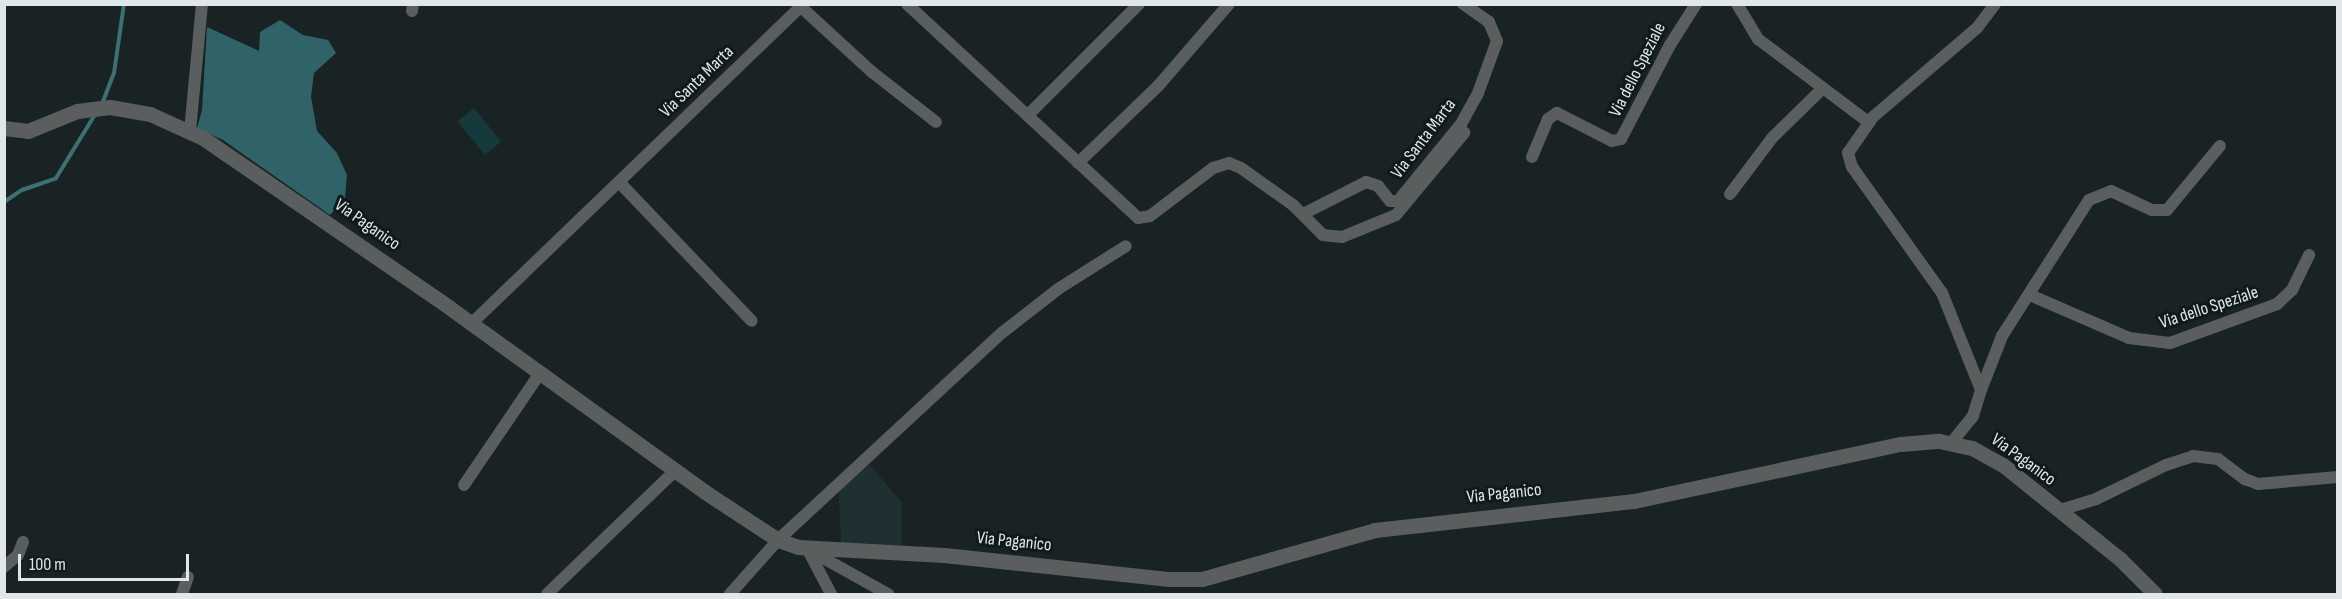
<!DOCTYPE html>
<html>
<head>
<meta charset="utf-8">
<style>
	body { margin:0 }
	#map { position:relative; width:2342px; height:599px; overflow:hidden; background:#1a2324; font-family:"Sofia Sans Condensed",sans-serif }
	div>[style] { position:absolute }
	.built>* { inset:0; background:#1f3032 }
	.green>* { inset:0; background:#153a3c; transform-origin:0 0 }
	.forest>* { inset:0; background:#2f6367 }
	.stream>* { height:4px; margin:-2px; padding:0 2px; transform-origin:2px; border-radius:2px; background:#3c7074 }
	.minor>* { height:12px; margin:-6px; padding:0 6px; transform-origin:6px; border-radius:6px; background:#5a5e5f }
	.tertiary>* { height:15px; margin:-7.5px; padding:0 7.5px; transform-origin:7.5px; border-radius:7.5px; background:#5a5e5f }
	span { translate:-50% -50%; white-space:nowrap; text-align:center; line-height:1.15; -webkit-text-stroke:6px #111a1a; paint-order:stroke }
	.street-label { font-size:18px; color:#e1e7e8 }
	.frame { position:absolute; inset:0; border:6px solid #e1e7e8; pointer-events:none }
	.scale { position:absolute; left:18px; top:554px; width:171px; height:27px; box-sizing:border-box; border:3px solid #e1e7e8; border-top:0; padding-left:8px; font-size:18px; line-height:21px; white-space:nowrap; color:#e1e7e8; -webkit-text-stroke:4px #111a1a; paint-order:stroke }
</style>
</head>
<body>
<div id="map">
	<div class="built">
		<i style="clip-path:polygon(869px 464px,902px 503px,901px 547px,841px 545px,839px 490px)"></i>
	</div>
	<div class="green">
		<i style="left:474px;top:108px;width:43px;height:21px;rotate:51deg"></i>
	</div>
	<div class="forest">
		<i style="clip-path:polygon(280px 20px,303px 35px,328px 40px,336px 53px,314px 73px,311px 97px,317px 131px,337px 153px,347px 175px,345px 198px,330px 215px,223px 140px,197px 128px,202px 110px,207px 27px,259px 51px,260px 32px)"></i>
	</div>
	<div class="stream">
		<i style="left:102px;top:104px;width:33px;rotate:-69deg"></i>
		<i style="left:114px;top:73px;width:70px;rotate:-81.8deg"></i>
		<i style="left:4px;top:202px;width:22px;rotate:-34deg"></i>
		<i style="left:22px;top:190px;width:36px;rotate:-19deg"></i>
		<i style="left:56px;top:178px;width:76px;rotate:-58.4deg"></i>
	</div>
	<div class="minor">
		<i style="left:907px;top:4px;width:315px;rotate:42.8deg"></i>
		<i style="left:1138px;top:218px;width:12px;rotate:-9deg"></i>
		<i style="left:1150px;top:216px;width:79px;rotate:-37.3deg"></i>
		<i style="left:1213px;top:168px;width:17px;rotate:-17deg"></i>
		<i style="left:1229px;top:163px;width:13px;rotate:23deg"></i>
		<i style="left:1241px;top:168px;width:64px;rotate:35.4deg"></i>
		<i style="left:1293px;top:205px;width:42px;rotate:45deg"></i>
		<i style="left:1323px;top:235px;width:19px;rotate:6deg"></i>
		<i style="left:1342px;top:237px;width:58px;rotate:-22.2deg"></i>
		<i style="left:1396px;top:215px;width:107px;rotate:-50.3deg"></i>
		<i style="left:1737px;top:4px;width:41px;rotate:59deg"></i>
		<i style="left:1758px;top:39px;width:138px;rotate:37deg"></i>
		<i style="left:801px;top:7px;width:96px;rotate:42.5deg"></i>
		<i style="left:872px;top:72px;width:81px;rotate:38deg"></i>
		<i style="left:412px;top:11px;width:7px;rotate:-82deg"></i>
		<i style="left:1028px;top:115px;width:157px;rotate:-45deg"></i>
		<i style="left:190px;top:131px;width:128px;rotate:-84.6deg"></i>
		<i style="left:1532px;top:157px;width:41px;rotate:-67.2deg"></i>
		<i style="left:1548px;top:119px;width:11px;rotate:-34deg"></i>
		<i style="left:1557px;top:113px;width:62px;rotate:27deg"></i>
		<i style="left:1612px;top:141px;width:9px;rotate:-13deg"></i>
		<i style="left:1621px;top:139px;width:106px;rotate:-62.5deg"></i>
		<i style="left:1670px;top:45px;width:49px;rotate:-57.6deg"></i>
		<i style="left:1078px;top:163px;width:112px;rotate:-43.9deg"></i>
		<i style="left:1159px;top:85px;width:107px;rotate:-49.2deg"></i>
		<i style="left:619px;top:182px;width:192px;rotate:46.3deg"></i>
		<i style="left:1730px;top:194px;width:70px;rotate:-53.1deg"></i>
		<i style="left:1772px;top:138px;width:71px;rotate:-44.4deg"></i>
		<i style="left:1303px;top:214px;width:71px;rotate:-26.9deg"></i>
		<i style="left:1366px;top:182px;width:13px;rotate:18deg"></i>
		<i style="left:1378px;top:186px;width:19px;rotate:51deg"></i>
		<i style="left:1390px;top:201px;width:8px"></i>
		<i style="left:1398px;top:201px;width:99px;rotate:-50.7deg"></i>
		<i style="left:1461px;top:124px;width:35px;rotate:-61deg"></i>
		<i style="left:1478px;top:93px;width:55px;rotate:-69.9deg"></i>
		<i style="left:1497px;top:41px;width:21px;rotate:-113deg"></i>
		<i style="left:1489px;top:22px;width:32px;rotate:-145deg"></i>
		<i style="left:2030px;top:295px;width:108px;rotate:23.5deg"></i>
		<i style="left:2129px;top:338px;width:41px;rotate:7deg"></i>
		<i style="left:2170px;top:343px;width:114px;rotate:-20deg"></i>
		<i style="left:2277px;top:304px;width:21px;rotate:-43deg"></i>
		<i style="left:2292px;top:290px;width:39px;rotate:-64deg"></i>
		<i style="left:472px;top:323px;width:460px;rotate:-43.9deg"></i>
		<i style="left:1981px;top:390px;width:58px;rotate:-68.7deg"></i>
		<i style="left:2002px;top:336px;width:161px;rotate:-57.4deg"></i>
		<i style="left:2089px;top:200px;width:24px;rotate:-22deg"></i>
		<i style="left:2111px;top:191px;width:45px;rotate:24.9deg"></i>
		<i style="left:2152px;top:210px;width:15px"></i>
		<i style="left:2167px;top:210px;width:83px;rotate:-50.4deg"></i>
		<i style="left:1952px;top:442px;width:33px;rotate:-51deg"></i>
		<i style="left:1973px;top:416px;width:27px;rotate:-73deg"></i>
		<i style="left:1981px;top:390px;width:105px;rotate:-111.9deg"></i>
		<i style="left:1942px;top:293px;width:155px;rotate:-125.5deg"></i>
		<i style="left:1852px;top:167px;width:15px;rotate:-106deg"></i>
		<i style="left:1848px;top:153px;width:44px;rotate:-55.2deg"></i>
		<i style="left:1873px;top:117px;width:137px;rotate:-40.6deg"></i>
		<i style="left:1977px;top:28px;width:30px;rotate:-53deg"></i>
		<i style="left:464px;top:485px;width:135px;rotate:-55.8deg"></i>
		<i style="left:2060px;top:510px;width:38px;rotate:-17deg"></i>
		<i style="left:2096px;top:499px;width:78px;rotate:-25.9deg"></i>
		<i style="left:2166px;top:465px;width:28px;rotate:-18deg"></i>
		<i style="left:2193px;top:456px;width:25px;rotate:7deg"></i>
		<i style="left:2218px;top:459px;width:34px;rotate:37deg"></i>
		<i style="left:2245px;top:479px;width:14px;rotate:21deg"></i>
		<i style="left:2258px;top:484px;width:80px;rotate:-5deg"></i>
		<i style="left:807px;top:549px;width:93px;rotate:29.1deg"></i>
		<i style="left:808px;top:550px;width:50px;rotate:62.4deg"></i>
		<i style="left:4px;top:567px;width:18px;rotate:-41deg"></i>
		<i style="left:18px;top:555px;width:14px;rotate:-69deg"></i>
		<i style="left:182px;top:594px;width:18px;rotate:-71deg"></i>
		<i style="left:547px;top:594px;width:178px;rotate:-43.9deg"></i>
		<i style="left:730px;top:594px;width:72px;rotate:-48.4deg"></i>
		<i style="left:778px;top:540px;width:306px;rotate:-42.8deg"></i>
		<i style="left:1003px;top:332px;width:70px;rotate:-38deg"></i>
		<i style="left:1058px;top:289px;width:80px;rotate:-32.3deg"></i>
	</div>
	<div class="tertiary">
		<i style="left:4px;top:128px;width:24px;rotate:7deg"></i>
		<i style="left:28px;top:131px;width:53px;rotate:-22.2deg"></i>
		<i style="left:77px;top:111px;width:33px;rotate:-7deg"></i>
		<i style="left:110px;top:107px;width:41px;rotate:9.9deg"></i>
		<i style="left:150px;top:114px;width:58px;rotate:24.4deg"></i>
		<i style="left:203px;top:138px;width:300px;rotate:34.5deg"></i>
		<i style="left:450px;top:308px;width:314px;rotate:35.8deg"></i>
		<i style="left:705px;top:492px;width:87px;rotate:33.3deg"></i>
		<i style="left:778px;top:540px;width:21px;rotate:19deg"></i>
		<i style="left:798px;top:547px;width:146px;rotate:3.1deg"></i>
		<i style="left:944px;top:555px;width:227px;rotate:6.1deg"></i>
		<i style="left:1170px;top:579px;width:32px"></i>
		<i style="left:1202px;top:579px;width:180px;rotate:-15.8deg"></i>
		<i style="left:1375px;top:530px;width:261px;rotate:-6.4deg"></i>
		<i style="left:1634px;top:501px;width:273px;rotate:-12.1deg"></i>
		<i style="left:1901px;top:444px;width:38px;rotate:-5deg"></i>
		<i style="left:1939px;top:441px;width:34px;rotate:12deg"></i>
		<i style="left:1972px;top:448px;width:35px;rotate:29deg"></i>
		<i style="left:2003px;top:465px;width:150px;rotate:38.8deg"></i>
		<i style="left:2120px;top:559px;width:49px;rotate:45deg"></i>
	</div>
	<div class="street-label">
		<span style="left:1638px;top:70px;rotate:-63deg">Via dello Speziale</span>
		<span style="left:697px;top:82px;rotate:-44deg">Via Santa Marta</span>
		<span style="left:1424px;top:139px;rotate:-53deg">Via Santa Marta</span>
		<span style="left:367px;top:225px;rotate:35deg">Via Paganico</span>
		<span style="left:2209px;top:308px;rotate:-18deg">Via dello Speziale</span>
		<span style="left:2023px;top:460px;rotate:36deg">Via Paganico</span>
		<span style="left:1504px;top:494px;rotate:-6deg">Via Paganico</span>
		<span style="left:1014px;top:542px;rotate:6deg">Via Paganico</span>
	</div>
	<div class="frame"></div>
	<div class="scale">100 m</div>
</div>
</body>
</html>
